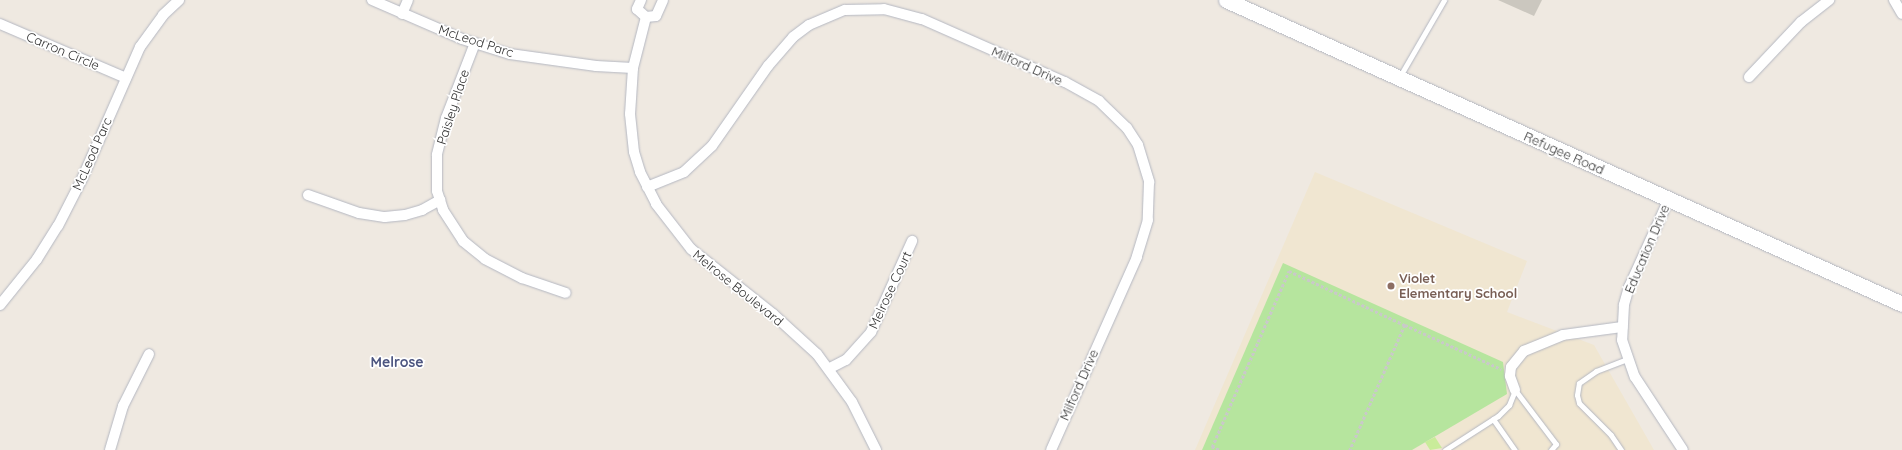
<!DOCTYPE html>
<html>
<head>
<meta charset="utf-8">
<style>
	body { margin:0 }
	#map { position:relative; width:1902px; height:450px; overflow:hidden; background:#efe9e1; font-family:Quicksand,sans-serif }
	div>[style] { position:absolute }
	.education>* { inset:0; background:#f0e6d1 }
	.green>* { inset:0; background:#b6e59e }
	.pitch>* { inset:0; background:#c9ec9a }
	.building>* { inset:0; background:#cbc7bf }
	.path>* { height:2.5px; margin-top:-1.25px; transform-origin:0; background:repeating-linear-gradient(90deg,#c9c9c9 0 3px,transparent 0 5px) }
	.roads { filter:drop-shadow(0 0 1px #b4b7c1) drop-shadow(0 0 1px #b4b7c1) }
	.lane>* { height:5px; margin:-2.5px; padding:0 2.5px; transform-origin:2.5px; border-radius:2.5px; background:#fff }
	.street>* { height:10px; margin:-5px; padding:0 5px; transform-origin:5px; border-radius:5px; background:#fff }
	.secondary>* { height:15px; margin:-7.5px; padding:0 7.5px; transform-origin:7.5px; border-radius:7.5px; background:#fff }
	.dots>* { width:11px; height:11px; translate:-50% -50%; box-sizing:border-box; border:2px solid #fff; border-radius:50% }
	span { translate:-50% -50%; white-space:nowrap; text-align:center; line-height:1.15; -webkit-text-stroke:3.5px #fff; paint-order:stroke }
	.street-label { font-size:13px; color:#2e2e2e }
	.education-label { font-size:13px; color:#785e54; font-weight:700 }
	.left { translate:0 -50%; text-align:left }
	.neighbourhood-label { font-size:14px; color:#4d5680; font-weight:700 }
</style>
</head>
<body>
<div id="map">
	<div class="education">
		<i style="clip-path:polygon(1315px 172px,1527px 261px,1507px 312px,1594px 345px,1654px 450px,1195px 450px)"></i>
	</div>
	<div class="green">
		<i style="clip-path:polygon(1283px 263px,1503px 362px,1507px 394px,1412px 450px,1202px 450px)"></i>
	</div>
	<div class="pitch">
		<i style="clip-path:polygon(1435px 437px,1442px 448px,1430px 450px,1425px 442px)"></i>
	</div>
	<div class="building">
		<i style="clip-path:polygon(1498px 0,1542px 0,1534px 16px)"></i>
	</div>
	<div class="path">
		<i style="left:1405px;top:325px;width:106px;rotate:24.6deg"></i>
		<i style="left:1219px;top:450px;width:8px;rotate:-157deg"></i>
		<i style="left:1212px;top:447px;width:192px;rotate:-66.4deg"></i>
		<i style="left:1289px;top:271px;width:128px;rotate:25deg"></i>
		<i style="left:1405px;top:325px;width:137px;rotate:113.7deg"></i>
	</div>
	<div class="roads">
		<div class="lane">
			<i style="left:1400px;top:76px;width:88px;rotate:-59.9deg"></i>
			<i style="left:1515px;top:390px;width:68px;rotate:52.8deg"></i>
			<i style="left:1556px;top:444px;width:8px;rotate:130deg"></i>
			<i style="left:1493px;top:419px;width:38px;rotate:55deg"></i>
			<i style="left:1445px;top:450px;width:63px;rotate:-32.7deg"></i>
			<i style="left:1498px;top:416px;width:16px;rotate:-45deg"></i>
			<i style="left:1509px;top:405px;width:16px;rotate:-68deg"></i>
			<i style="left:1621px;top:450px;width:18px;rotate:-124deg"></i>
			<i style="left:1611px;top:435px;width:45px;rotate:-135deg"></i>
			<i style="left:1579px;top:403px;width:8px;rotate:-104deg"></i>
			<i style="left:1577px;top:395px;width:12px;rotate:-81deg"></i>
			<i style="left:1579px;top:383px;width:21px;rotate:-35deg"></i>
			<i style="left:1596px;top:371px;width:33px;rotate:-21deg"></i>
		</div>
		<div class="street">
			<i style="left:372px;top:0;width:98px;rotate:23.4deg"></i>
			<i style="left:462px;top:39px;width:50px;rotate:17.4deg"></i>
			<i style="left:510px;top:54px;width:87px;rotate:7.9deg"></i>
			<i style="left:596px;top:66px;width:37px;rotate:3deg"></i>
			<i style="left:641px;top:0;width:10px;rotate:114deg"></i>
			<i style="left:637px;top:9px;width:12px;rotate:42deg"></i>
			<i style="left:646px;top:17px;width:10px;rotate:-6deg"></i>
			<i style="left:656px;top:16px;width:17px;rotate:-66deg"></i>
			<i style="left:1894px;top:0;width:16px;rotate:60deg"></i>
			<i style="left:402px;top:14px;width:15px;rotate:-67deg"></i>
			<i style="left:646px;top:17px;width:53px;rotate:104.3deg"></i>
			<i style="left:633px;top:68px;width:46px;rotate:93.7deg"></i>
			<i style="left:630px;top:114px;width:38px;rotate:84deg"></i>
			<i style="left:634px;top:152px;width:21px;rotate:73deg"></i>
			<i style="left:640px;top:172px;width:36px;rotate:63deg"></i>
			<i style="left:656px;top:204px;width:57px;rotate:52.1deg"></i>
			<i style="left:691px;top:249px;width:105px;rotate:38.4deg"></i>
			<i style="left:773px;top:314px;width:59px;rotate:42.3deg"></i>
			<i style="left:817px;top:354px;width:59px;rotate:53.9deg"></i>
			<i style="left:852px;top:402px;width:54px;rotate:63.4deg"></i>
			<i style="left:0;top:24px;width:137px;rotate:23.2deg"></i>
			<i style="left:475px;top:43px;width:80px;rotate:111.1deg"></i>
			<i style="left:446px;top:118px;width:38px;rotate:104deg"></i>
			<i style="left:437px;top:155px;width:36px;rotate:90deg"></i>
			<i style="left:437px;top:191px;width:20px;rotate:72deg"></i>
			<i style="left:443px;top:210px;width:37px;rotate:57deg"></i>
			<i style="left:463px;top:241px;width:28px;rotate:39deg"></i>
			<i style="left:485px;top:259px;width:42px;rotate:27.2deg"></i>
			<i style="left:522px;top:278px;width:46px;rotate:18.8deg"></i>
			<i style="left:1749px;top:77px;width:76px;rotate:-46.6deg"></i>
			<i style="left:1801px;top:22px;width:36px;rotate:-38deg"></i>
			<i style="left:647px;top:187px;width:40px;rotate:-22deg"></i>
			<i style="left:684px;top:172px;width:38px;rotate:-43deg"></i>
			<i style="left:712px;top:146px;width:98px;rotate:-55deg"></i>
			<i style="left:768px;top:66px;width:38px;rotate:-49deg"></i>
			<i style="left:793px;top:37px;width:20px;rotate:-37deg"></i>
			<i style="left:809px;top:25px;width:39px;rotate:-23deg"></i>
			<i style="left:845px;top:10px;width:39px;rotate:-1deg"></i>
			<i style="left:884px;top:9px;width:39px;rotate:15deg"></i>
			<i style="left:922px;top:19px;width:156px;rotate:23.8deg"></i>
			<i style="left:1065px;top:82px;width:39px;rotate:29deg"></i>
			<i style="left:1099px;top:101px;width:39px;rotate:44deg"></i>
			<i style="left:1127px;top:128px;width:20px;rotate:57deg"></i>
			<i style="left:1138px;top:145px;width:39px;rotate:73deg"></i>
			<i style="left:1149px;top:182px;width:38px;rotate:92deg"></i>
			<i style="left:1148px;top:220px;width:39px;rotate:107deg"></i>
			<i style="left:1137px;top:257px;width:211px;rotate:114deg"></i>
			<i style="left:308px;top:195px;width:54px;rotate:19.4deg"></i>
			<i style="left:359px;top:213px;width:26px;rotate:9deg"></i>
			<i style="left:385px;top:217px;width:20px;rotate:-6deg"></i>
			<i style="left:405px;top:215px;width:18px;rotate:-16deg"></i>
			<i style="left:422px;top:210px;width:21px;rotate:-29deg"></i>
			<i style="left:1669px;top:199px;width:97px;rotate:114.4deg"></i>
			<i style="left:1629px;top:287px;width:19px;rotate:106deg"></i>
			<i style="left:1624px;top:305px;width:35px;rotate:93deg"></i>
			<i style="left:1622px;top:340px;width:39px;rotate:71deg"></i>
			<i style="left:1635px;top:377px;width:87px;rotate:56.7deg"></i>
			<i style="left:0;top:305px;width:59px;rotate:-51.2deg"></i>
			<i style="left:37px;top:259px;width:39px;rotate:-58deg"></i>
			<i style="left:58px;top:226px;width:53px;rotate:-62.9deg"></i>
			<i style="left:82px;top:179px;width:144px;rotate:-66.3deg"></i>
			<i style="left:140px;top:47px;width:39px;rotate:-54deg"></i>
			<i style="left:163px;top:15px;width:22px;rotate:-43deg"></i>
			<i style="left:830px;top:368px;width:18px;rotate:-27deg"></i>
			<i style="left:846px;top:360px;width:38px;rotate:-48deg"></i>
			<i style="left:871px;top:332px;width:100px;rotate:-65.7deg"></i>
			<i style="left:1515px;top:390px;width:15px;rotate:-110deg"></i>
			<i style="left:1510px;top:376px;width:9px;rotate:-84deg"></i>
			<i style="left:1511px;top:367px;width:21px;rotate:-51deg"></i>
			<i style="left:1524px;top:351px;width:42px;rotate:-22.3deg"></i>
			<i style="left:1563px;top:335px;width:60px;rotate:-7.7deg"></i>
			<i style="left:110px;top:450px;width:46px;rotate:-73.5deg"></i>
			<i style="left:123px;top:406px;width:58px;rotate:-63.4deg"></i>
		</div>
		<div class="secondary">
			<i style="left:1226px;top:0;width:741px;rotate:24.21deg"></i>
		</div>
	</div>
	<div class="dots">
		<i style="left:1391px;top:286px;background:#8d6e63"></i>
	</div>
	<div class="street-label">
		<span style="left:476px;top:41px;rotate:18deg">McLeod Parc</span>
		<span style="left:63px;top:51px;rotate:23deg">Carron Circle</span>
		<span style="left:1027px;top:66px;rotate:24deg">Milford Drive</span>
		<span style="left:453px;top:107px;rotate:-72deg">Paisley Place</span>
		<span style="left:1564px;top:153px;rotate:24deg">Refugee Road</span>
		<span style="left:92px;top:154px;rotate:-66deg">McLeod Parc</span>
		<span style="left:1647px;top:249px;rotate:-67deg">Education Drive</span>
		<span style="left:738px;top:288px;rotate:39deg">Melrose Boulevard</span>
		<span style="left:890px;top:290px;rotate:-65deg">Melrose Court</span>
		<span style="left:1079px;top:385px;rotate:-66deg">Milford Drive</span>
	</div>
	<div class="education-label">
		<span class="left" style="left:1399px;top:286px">Violet<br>Elementary School</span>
	</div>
	<div class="neighbourhood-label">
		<span style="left:397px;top:362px">Melrose</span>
	</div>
</div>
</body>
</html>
